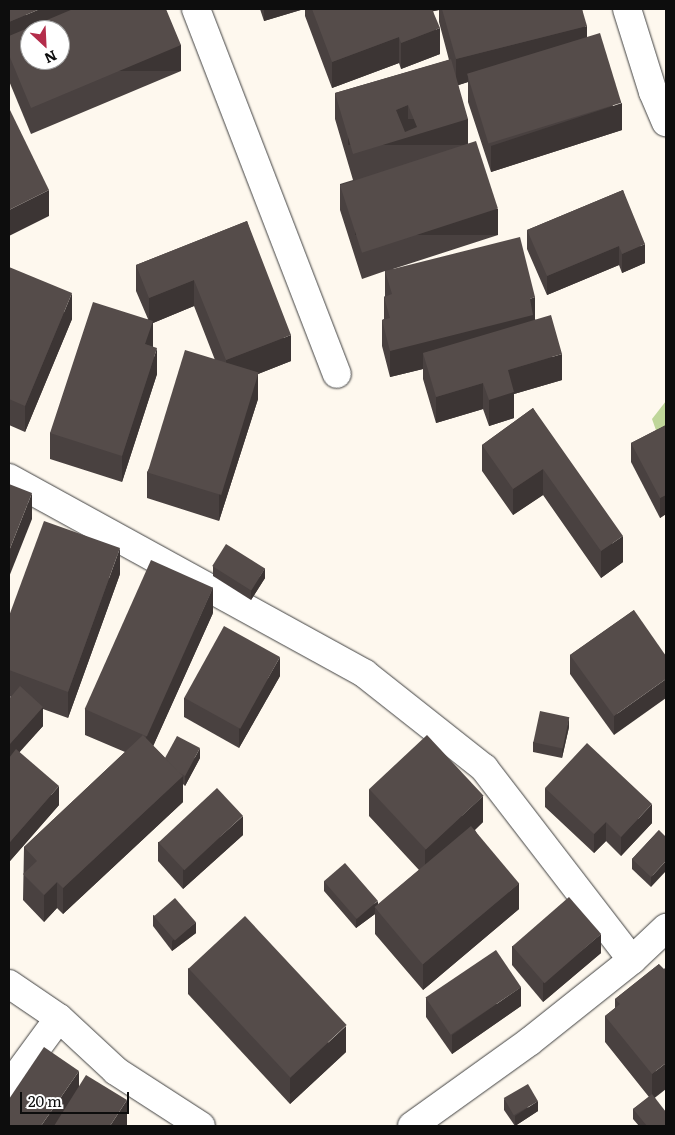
<!DOCTYPE html>
<html>
<head>
<meta charset="utf-8">
<style>
	body { margin:0 }
	#map { position:relative; width:675px; height:1135px; overflow:hidden; background:#fef8ee; font-family:Literata,serif }
	div>[style] { position:absolute }
	.forest>* { inset:0; background:#bfd69a }
	.roads { filter:drop-shadow(0 0 1px #404040) drop-shadow(0 0 1px #404040) }
	.minor>* { height:28px; margin:-14px; padding:0 14px; transform-origin:14px; border-radius:14px; background:#fff }
	.wall>* { inset:0; background:#494140 }
	.shaded-wall>* { inset:0; background:#3c3534; transform-origin:0 0 }
	.building>* { inset:0; background:#554c4a; transform-origin:0 0 }
	span { translate:-50% -50%; white-space:nowrap; text-align:center; line-height:1.15; -webkit-text-stroke:5px #fff; paint-order:stroke }
	.frame { position:absolute; inset:0; border:10px solid #0d0d0d; pointer-events:none }
	.north { position:absolute; left:20px; top:20px; width:50px; height:50px; box-sizing:border-box; background:#fff; border:1px solid #9e9e9e; border-radius:50%; rotate:155deg; font-size:14px; font-weight:700; line-height:20px; text-align:center; color:#0d0d0d }
	.north::after { content:''; display:block; margin:auto; width:18px; height:22px; background:#b42d4b; clip-path:polygon(50% 0,100% 100%,50% 72%,0 100%) }
	.scale { position:absolute; left:20px; top:1092px; width:109px; height:22px; box-sizing:border-box; border:2px solid #0d0d0d; border-top:0; padding-left:6px; font-size:15px; line-height:18px; white-space:nowrap; color:#0d0d0d; -webkit-text-stroke:4px #fff; paint-order:stroke }
</style>
</head>
<body>
<div id="map">
	<div class="forest">
		<i style="clip-path:polygon(666px 401px,666px 458px,652px 419px)"></i>
	</div>
	<div class="roads">
		<div class="minor">
			<i style="left:196px;top:9px;width:391px;rotate:68.9deg"></i>
			<i style="left:627px;top:9px;width:87px;rotate:72.6deg"></i>
			<i style="left:653px;top:92px;width:33px;rotate:67deg"></i>
			<i style="left:9px;top:478px;width:406px;rotate:28.8deg"></i>
			<i style="left:365px;top:674px;width:152px;rotate:38.3deg"></i>
			<i style="left:484px;top:768px;width:242px;rotate:52.4deg"></i>
			<i style="left:9px;top:984px;width:60px;rotate:34.2deg"></i>
			<i style="left:59px;top:1018px;width:78px;rotate:42.9deg"></i>
			<i style="left:116px;top:1071px;width:101px;rotate:32.9deg"></i>
			<i style="left:9px;top:1086px;width:84px;rotate:-53.7deg"></i>
			<i style="left:412px;top:1126px;width:144px;rotate:-35.7deg"></i>
			<i style="left:529px;top:1042px;width:132px;rotate:-38.5deg"></i>
			<i style="left:632px;top:960px;width:47px;rotate:-43.3deg"></i>
		</div>
	</div>
	<div class="wall">
		<i style="clip-path:polygon(9px 9px,181px 71px,31px 134px,9px 81px)"></i>
		<i style="clip-path:polygon(260px 9px,304px 9px,264px 21px)"></i>
		<i style="clip-path:polygon(305px 9px,582px 9px,587px 37px,622px 130px,491px 172px,468px 102px,468px 82px,458px 85px,468px 143px,498px 235px,393px 269px,535px 319px,562px 380px,514px 394px,514px 418px,489px 426px,483px 409px,436px 423px,423px 379px,423px 369px,390px 377px,382px 346px,382px 320px,384px 319px,384px 297px,385px 296px,385px 271px,362px 279px,340px 210px,340px 184px,353px 180px,335px 119px,335px 93px,449px 60px,439px 22px,439px 10px,433px 11px,440px 54px,401px 69px,399px 63px,332px 88px,305px 16px)"></i>
		<i style="clip-path:polygon(623px 190px,645px 263px,622px 273px,619px 265px,547px 295px,527px 249px,527px 230px)"></i>
		<i style="clip-path:polygon(247px 221px,291px 361px,258px 374px,258px 399px,219px 521px,147px 498px,147px 472px,215px 360px,194px 306px,153px 323px,153px 347px,157px 374px,122px 482px,50px 459px,50px 433px,148px 319px,136px 291px,136px 265px)"></i>
		<i style="clip-path:polygon(9px 267px,72px 319px,25px 432px,9px 425px)"></i>
		<i style="clip-path:polygon(533px 408px,623px 562px,601px 578px,543px 495px,513px 515px,482px 471px,482px 445px)"></i>
		<i style="clip-path:polygon(666px 425px,666px 514px,660px 518px,631px 462px,631px 443px)"></i>
		<i style="clip-path:polygon(213px 566px,265px 578px,251px 600px,213px 576px)"></i>
		<i style="clip-path:polygon(120px 574px,68px 718px,43px 709px,43px 726px,19px 752px,59px 805px,10px 861px,9px 860px,9px 699px,11px 697px,9px 696px,9px 616px)"></i>
		<i style="clip-path:polygon(634px 610px,614px 735px,570px 674px,570px 655px)"></i>
		<i style="clip-path:polygon(213px 613px,153px 746px,165px 758px,200px 758px,185px 786px,183px 784px,183px 802px,63px 914px,57px 908px,44px 922px,23px 900px,24px 847px,125px 752px,85px 735px,85px 709px)"></i>
		<i style="clip-path:polygon(280px 676px,239px 748px,184px 717px,184px 698px)"></i>
		<i style="clip-path:polygon(569px 727px,562px 758px,533px 752px,533px 742px)"></i>
		<i style="clip-path:polygon(545px 788px,652px 823px,621px 856px,606px 841px,594px 853px,545px 807px)"></i>
		<i style="clip-path:polygon(369px 789px,483px 822px,475px 830px,519px 909px,423px 990px,375px 934px,375px 914px,356px 928px,324px 891px,324px 881px,378px 905px,419px 870px,369px 816px)"></i>
		<i style="clip-path:polygon(659px 830px,651px 887px,632px 869px,632px 859px)"></i>
		<i style="clip-path:polygon(243px 835px,183px 889px,158px 861px,158px 842px)"></i>
		<i style="clip-path:polygon(153px 915px,196px 933px,172px 951px,153px 926px)"></i>
		<i style="clip-path:polygon(512px 946px,601px 953px,543px 1002px,512px 965px)"></i>
		<i style="clip-path:polygon(659px 964px,655px 1098px,666px 1126px,639px 1126px,633px 1119px,633px 1109px,649px 1097px,605px 1042px,605px 1016px,615px 1008px,615px 999px)"></i>
		<i style="clip-path:polygon(188px 968px,346px 1052px,290px 1104px,188px 994px)"></i>
		<i style="clip-path:polygon(426px 998px,521px 1006px,452px 1054px,426px 1017px)"></i>
		<i style="clip-path:polygon(504px 1099px,538px 1111px,515px 1126px,504px 1110px)"></i>
	</div>
	<div class="shaded-wall">
		<i style="clip-path:polygon(40px 9px,101px 9px,9px 48px,9px 22px)"></i>
		<i style="clip-path:polygon(264px 9px,304px 9px,264px 21px)"></i>
		<i style="clip-path:polygon(430px 9px,439px 9px,439px 10px,430px 12px)"></i>
		<i style="clip-path:polygon(587px 26px,587px 52px,468px 75px,468px 82px,456px 86px,456px 59px)"></i>
		<i style="clip-path:polygon(440px 28px,440px 54px,401px 69px,401px 43px)"></i>
		<i style="clip-path:polygon(399px 37px,399px 63px,332px 88px,332px 62px)"></i>
		<i style="left:181px;top:45px;width:26px;height:163px;rotate:90deg"></i>
		<i style="clip-path:polygon(622px 103px,622px 130px,491px 172px,491px 146px)"></i>
		<i style="clip-path:polygon(408px 105px,408px 132px,396px 137px,396px 110px)"></i>
		<i style="left:468px;top:119px;width:26px;height:120px;rotate:90deg"></i>
		<i style="clip-path:polygon(49px 190px,49px 216px,9px 236px,9px 210px)"></i>
		<i style="left:498px;top:209px;width:26px;height:143px;rotate:90deg"></i>
		<i style="clip-path:polygon(645px 244px,645px 263px,622px 273px,622px 254px)"></i>
		<i style="clip-path:polygon(619px 246px,619px 265px,547px 295px,547px 276px)"></i>
		<i style="clip-path:polygon(194px 280px,194px 306px,153px 323px,153px 347px,145px 344px,149px 324px,149px 298px)"></i>
		<i style="clip-path:polygon(72px 293px,72px 319px,25px 432px,25px 406px)"></i>
		<i style="clip-path:polygon(535px 297px,535px 324px,423px 353px,423px 369px,390px 377px,390px 351px)"></i>
		<i style="clip-path:polygon(291px 335px,291px 361px,258px 374px,258px 399px,219px 521px,219px 495px,226px 387px,226px 360px)"></i>
		<i style="clip-path:polygon(157px 348px,157px 374px,122px 482px,122px 456px)"></i>
		<i style="clip-path:polygon(562px 354px,562px 380px,514px 394px,514px 418px,489px 426px,489px 400px,508px 370px)"></i>
		<i style="clip-path:polygon(483px 383px,483px 409px,436px 423px,436px 397px)"></i>
		<i style="clip-path:polygon(543px 469px,543px 495px,513px 515px,513px 489px)"></i>
		<i style="clip-path:polygon(32px 493px,32px 519px,9px 577px,9px 551px)"></i>
		<i style="clip-path:polygon(666px 495px,666px 514px,660px 518px,660px 498px)"></i>
		<i style="clip-path:polygon(623px 536px,623px 562px,601px 578px,601px 551px)"></i>
		<i style="clip-path:polygon(120px 548px,120px 574px,68px 718px,68px 692px)"></i>
		<i style="clip-path:polygon(265px 568px,265px 578px,251px 600px,251px 590px)"></i>
		<i style="clip-path:polygon(213px 587px,213px 613px,146px 762px,146px 736px)"></i>
		<i style="clip-path:polygon(280px 657px,280px 676px,239px 748px,239px 729px)"></i>
		<i style="clip-path:polygon(666px 679px,666px 698px,614px 735px,614px 716px)"></i>
		<i style="clip-path:polygon(43px 707px,43px 726px,9px 764px,9px 745px)"></i>
		<i style="clip-path:polygon(569px 717px,569px 727px,562px 758px,562px 747px)"></i>
		<i style="clip-path:polygon(200px 748px,200px 758px,185px 786px,185px 776px)"></i>
		<i style="clip-path:polygon(183px 776px,183px 802px,63px 914px,63px 888px)"></i>
		<i style="clip-path:polygon(59px 786px,59px 805px,10px 861px,10px 842px)"></i>
		<i style="clip-path:polygon(483px 796px,483px 822px,425px 876px,425px 850px)"></i>
		<i style="clip-path:polygon(652px 804px,652px 823px,621px 856px,621px 837px)"></i>
		<i style="clip-path:polygon(243px 816px,243px 835px,183px 889px,183px 870px)"></i>
		<i style="clip-path:polygon(606px 822px,606px 841px,594px 853px,594px 834px)"></i>
		<i style="clip-path:polygon(666px 861px,666px 871px,651px 887px,651px 877px)"></i>
		<i style="clip-path:polygon(57px 882px,57px 908px,44px 922px,44px 895px)"></i>
		<i style="clip-path:polygon(519px 883px,519px 909px,423px 990px,423px 964px)"></i>
		<i style="clip-path:polygon(378px 901px,378px 911px,375px 908px,375px 914px,356px 928px,356px 918px)"></i>
		<i style="clip-path:polygon(196px 922px,196px 933px,172px 951px,172px 941px)"></i>
		<i style="clip-path:polygon(601px 934px,601px 953px,543px 1002px,543px 983px)"></i>
		<i style="clip-path:polygon(521px 987px,521px 1006px,452px 1054px,452px 1035px)"></i>
		<i style="clip-path:polygon(346px 1026px,346px 1052px,290px 1104px,290px 1078px)"></i>
		<i style="clip-path:polygon(666px 1063px,666px 1089px,652px 1100px,652px 1074px)"></i>
		<i style="clip-path:polygon(79px 1071px,79px 1097px,59px 1126px,41px 1126px)"></i>
		<i style="clip-path:polygon(127px 1100px,127px 1126px,110px 1126px)"></i>
		<i style="clip-path:polygon(538px 1101px,538px 1111px,515px 1126px,515px 1116px)"></i>
	</div>
	<div class="building">
		<i style="clip-path:polygon(9px 9px,40px 9px,9px 22px)"></i>
		<i style="clip-path:polygon(evenodd,73px 9px,166px 9px,181px 45px,31px 108px,9px 55px,9px 36px,73px 9px,30px 30px,60px 30px,60px 60px,30px 60px,30px 30px)"></i>
		<i style="clip-path:polygon(312px 9px,432px 9px,440px 28px,401px 43px,399px 37px,332px 62px)"></i>
		<i style="clip-path:polygon(442px 9px,582px 9px,587px 26px,456px 59px)"></i>
		<i style="left:600px;top:33px;width:73px;height:139px;rotate:73deg"></i>
		<i style="clip-path:polygon(evenodd,451px 59px,468px 119px,353px 154px,335px 93px,451px 59px,408px 105px,417px 127px,405px 132px,396px 110px,408px 105px)"></i>
		<i style="clip-path:polygon(9px 110px,10px 110px,49px 190px,9px 210px)"></i>
		<i style="left:476px;top:141px;width:71px;height:143px;rotate:72deg"></i>
		<i style="clip-path:polygon(623px 190px,645px 244px,622px 254px,619px 246px,547px 276px,527px 230px)"></i>
		<i style="clip-path:polygon(247px 221px,291px 335px,226px 360px,194px 280px,149px 298px,136px 265px)"></i>
		<i style="clip-path:polygon(520px 237px,535px 297px,530px 299px,533px 315px,390px 351px,382px 320px,390px 318px,384px 297px,392px 294px,385px 271px)"></i>
		<i style="clip-path:polygon(9px 267px,72px 293px,25px 406px,9px 399px)"></i>
		<i style="clip-path:polygon(93px 302px,153px 321px,145px 344px,157px 348px,122px 456px,50px 433px)"></i>
		<i style="clip-path:polygon(551px 315px,562px 354px,508px 370px,514px 392px,489px 400px,483px 383px,436px 397px,423px 353px)"></i>
		<i style="left:185px;top:350px;width:77px;height:128px;rotate:17deg"></i>
		<i style="clip-path:polygon(533px 408px,623px 536px,601px 551px,543px 469px,513px 489px,482px 445px)"></i>
		<i style="clip-path:polygon(666px 425px,666px 495px,660px 498px,631px 443px)"></i>
		<i style="clip-path:polygon(9px 484px,32px 493px,9px 551px)"></i>
		<i style="clip-path:polygon(44px 521px,120px 548px,68px 692px,9px 670px,9px 616px)"></i>
		<i style="left:226px;top:544px;width:46px;height:26px;rotate:32deg"></i>
		<i style="left:151px;top:560px;width:68px;height:163px;rotate:24deg"></i>
		<i style="clip-path:polygon(634px 610px,666px 656px,666px 679px,614px 716px,570px 655px)"></i>
		<i style="left:224px;top:626px;width:64px;height:82px;rotate:29deg"></i>
		<i style="clip-path:polygon(20px 686px,43px 707px,9px 745px,9px 699px)"></i>
		<i style="left:540px;top:711px;width:30px;height:32px;rotate:12deg"></i>
		<i style="clip-path:polygon(143px 735px,183px 776px,63px 888px,57px 882px,44px 895px,23px 874px,37px 861px,24px 847px)"></i>
		<i style="left:427px;top:735px;width:83px;height:79px;rotate:47deg"></i>
		<i style="clip-path:polygon(177px 736px,200px 748px,185px 776px,178px 772px,165px 758px)"></i>
		<i style="clip-path:polygon(587px 743px,652px 804px,621px 837px,606px 822px,594px 834px,545px 788px)"></i>
		<i style="clip-path:polygon(16px 749px,59px 786px,10px 842px,9px 841px,9px 758px)"></i>
		<i style="left:217px;top:788px;width:38px;height:80px;rotate:47deg"></i>
		<i style="left:471px;top:826px;width:75px;height:126px;rotate:50deg"></i>
		<i style="clip-path:polygon(659px 830px,666px 837px,666px 861px,651px 877px,632px 859px)"></i>
		<i style="left:345px;top:863px;width:50px;height:28px;rotate:49deg"></i>
		<i style="left:569px;top:897px;width:49px;height:75px;rotate:49deg"></i>
		<i style="left:175px;top:898px;width:32px;height:28px;rotate:49deg"></i>
		<i style="left:245px;top:916px;width:149px;height:77px;rotate:47deg"></i>
		<i style="left:496px;top:950px;width:45px;height:85px;rotate:56deg"></i>
		<i style="clip-path:polygon(659px 964px,664px 969px,666px 967px,666px 1063px,652px 1074px,605px 1016px,620px 1004px,615px 999px)"></i>
		<i style="clip-path:polygon(44px 1047px,79px 1071px,41px 1126px,9px 1126px,9px 1099px)"></i>
		<i style="clip-path:polygon(86px 1075px,127px 1100px,110px 1126px,54px 1126px)"></i>
		<i style="left:528px;top:1084px;width:20px;height:28px;rotate:60deg"></i>
		<i style="clip-path:polygon(652px 1094px,666px 1112px,666px 1126px,647px 1126px,633px 1109px)"></i>
	</div>
	<div class="frame"></div>
	<div class="north">N</div>
	<div class="scale">20 m</div>
</div>
</body>
</html>
